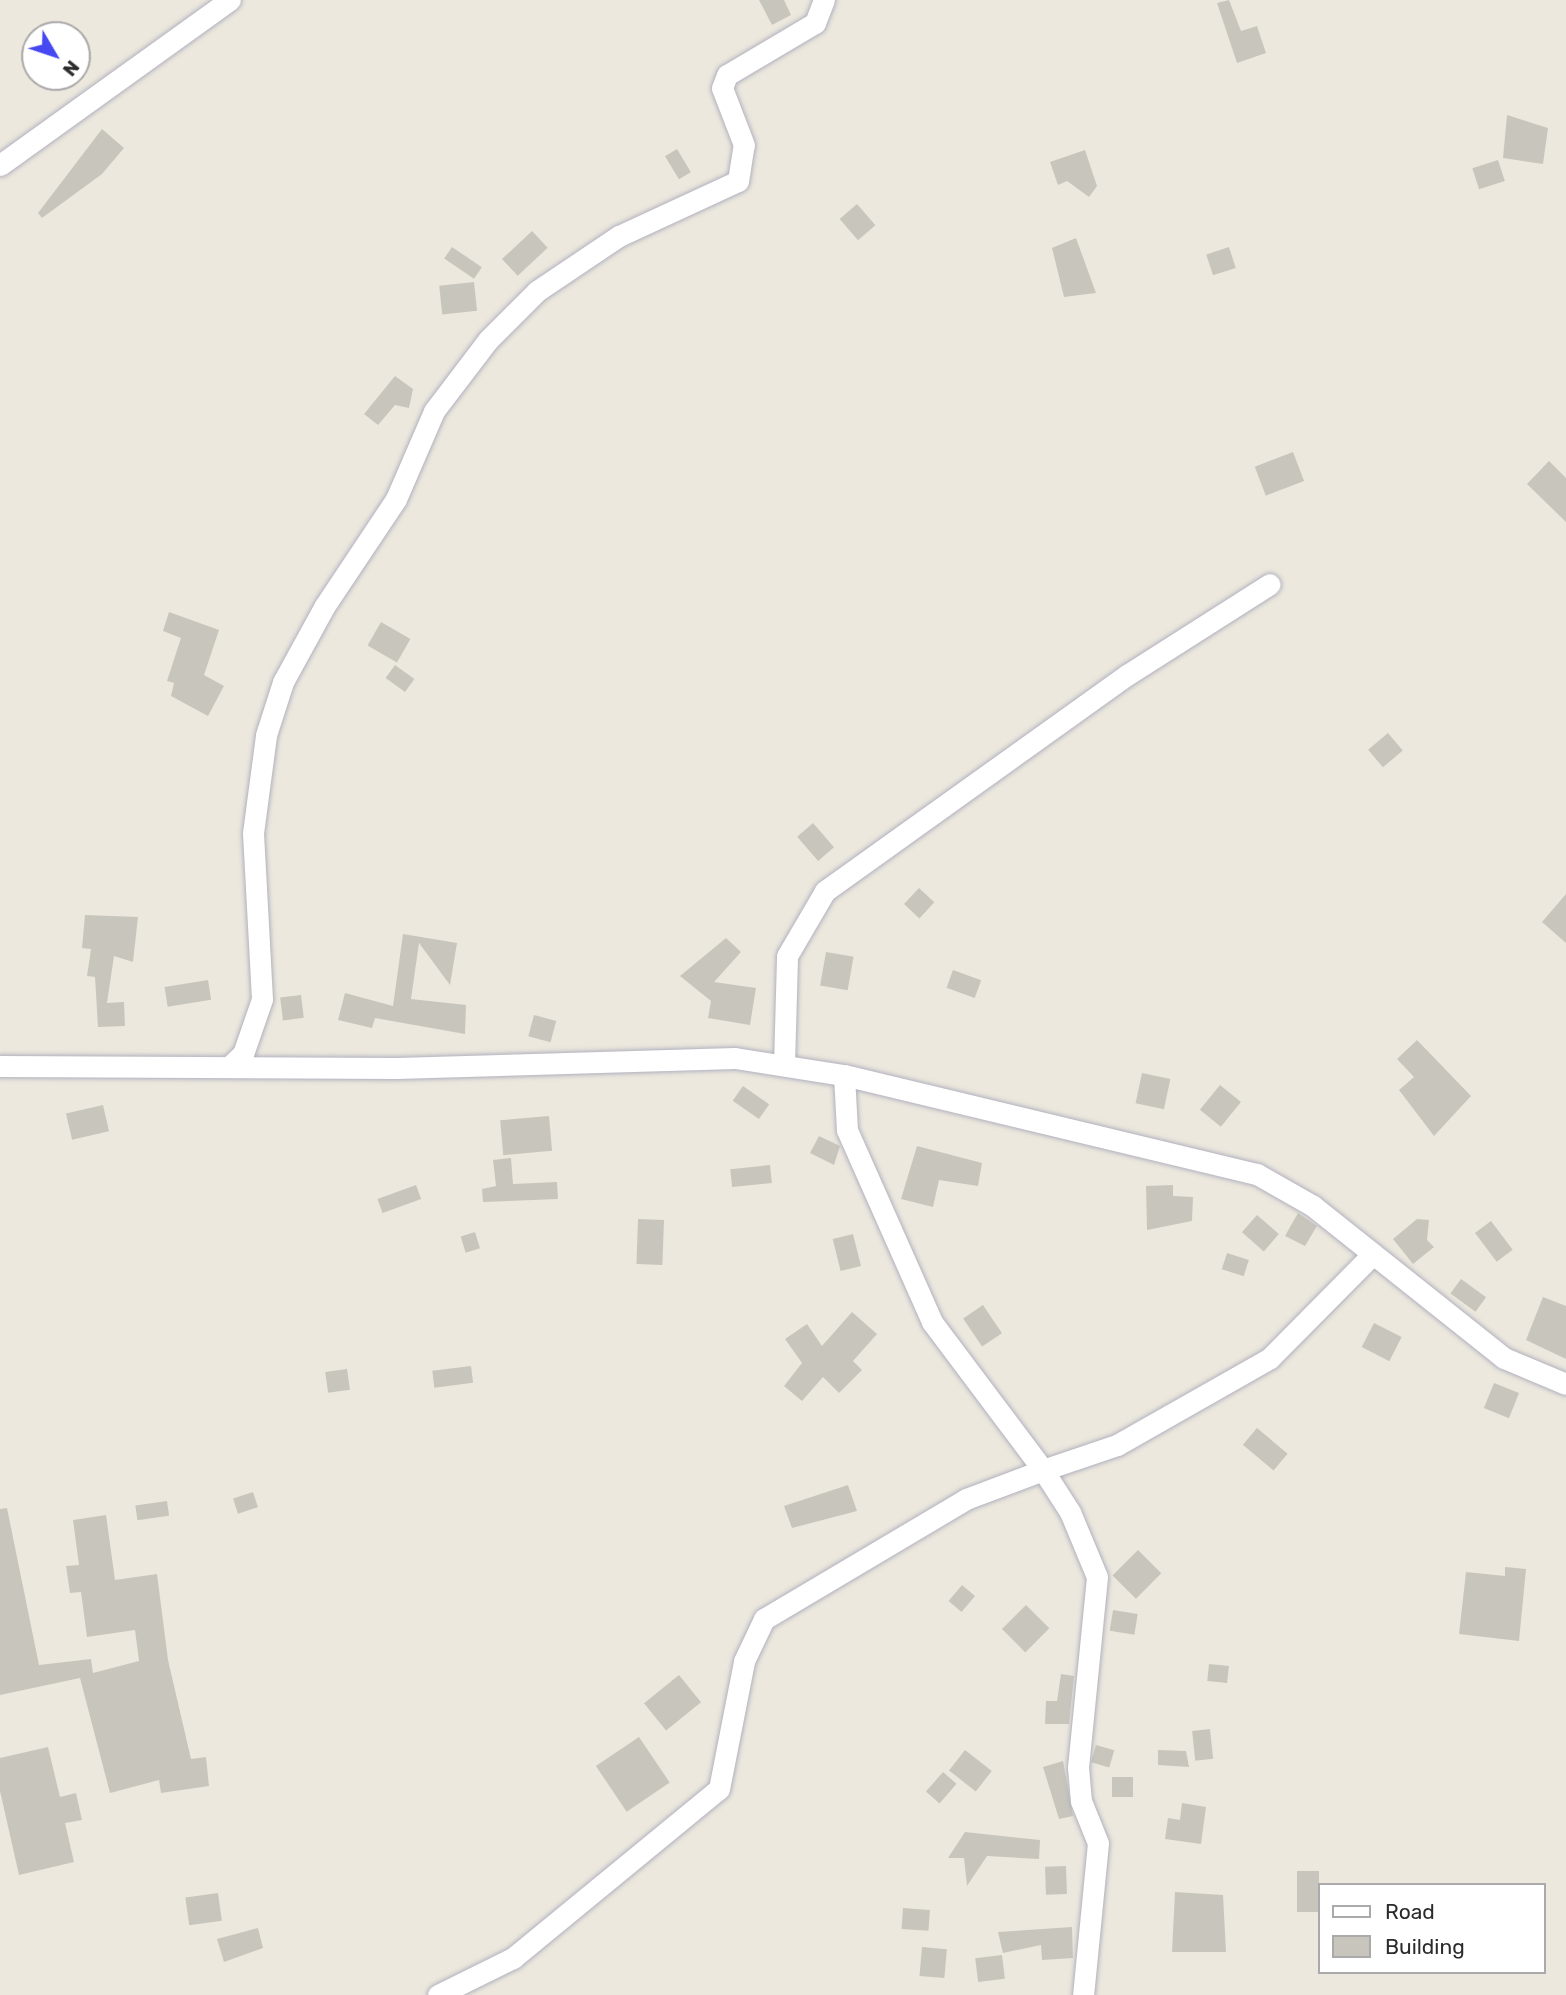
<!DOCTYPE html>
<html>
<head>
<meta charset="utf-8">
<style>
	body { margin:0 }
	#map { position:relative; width:1566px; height:1995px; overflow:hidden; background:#ece8de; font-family:Rubik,sans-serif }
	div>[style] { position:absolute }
	.building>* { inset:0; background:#c8c6bc; transform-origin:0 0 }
	.roads { filter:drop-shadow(0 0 2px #b1b1be) drop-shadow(0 0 2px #b1b1be) }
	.street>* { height:21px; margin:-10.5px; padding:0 10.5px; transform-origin:10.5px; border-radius:10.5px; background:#fff }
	span { translate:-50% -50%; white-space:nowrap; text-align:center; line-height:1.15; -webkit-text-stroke:5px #fff; paint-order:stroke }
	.legend { position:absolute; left:1318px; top:1883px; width:228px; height:91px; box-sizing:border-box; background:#fff; border:2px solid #aaa; margin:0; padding:9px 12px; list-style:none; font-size:21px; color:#2b2b2b }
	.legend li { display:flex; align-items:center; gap:14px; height:35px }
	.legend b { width:35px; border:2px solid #aaa }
	.north { position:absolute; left:21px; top:21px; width:70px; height:70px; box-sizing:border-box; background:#fff; border:2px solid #aaa; border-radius:50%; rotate:129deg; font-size:19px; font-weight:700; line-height:28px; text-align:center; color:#2b2b2b }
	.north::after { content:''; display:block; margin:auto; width:24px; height:32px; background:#4649f1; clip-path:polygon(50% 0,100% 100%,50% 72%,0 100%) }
</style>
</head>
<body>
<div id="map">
	<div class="building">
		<i style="clip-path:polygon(759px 0,784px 0,791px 15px,772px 25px)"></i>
		<i style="clip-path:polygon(1229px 0,1241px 31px,1257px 26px,1266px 53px,1237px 63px,1217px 3px)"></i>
		<i style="clip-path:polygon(1507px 115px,1548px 128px,1543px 164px,1503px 158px)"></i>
		<i style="clip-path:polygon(102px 129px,124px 148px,102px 174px,42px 218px,38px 213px)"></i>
		<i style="left:677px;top:149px;width:27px;height:14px;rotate:59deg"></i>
		<i style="clip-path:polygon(1085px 150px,1097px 186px,1089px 197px,1067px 181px,1058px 185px,1050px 162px)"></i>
		<i style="left:1498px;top:160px;width:22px;height:27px;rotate:72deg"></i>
		<i style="left:857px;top:204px;width:28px;height:23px;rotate:49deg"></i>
		<i style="left:532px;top:231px;width:23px;height:41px;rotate:47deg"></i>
		<i style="clip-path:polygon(1076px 238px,1096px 293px,1064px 297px,1052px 248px)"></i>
		<i style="left:452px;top:247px;width:36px;height:14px;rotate:34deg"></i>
		<i style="left:1229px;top:247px;width:22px;height:24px;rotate:72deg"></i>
		<i style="left:474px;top:282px;width:29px;height:35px;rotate:84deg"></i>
		<i style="clip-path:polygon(395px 376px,413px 389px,409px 408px,395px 405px,378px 425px,364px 414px)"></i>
		<i style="left:1293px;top:452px;width:31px;height:41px;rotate:69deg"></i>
		<i style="clip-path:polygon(1549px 461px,1566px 478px,1566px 522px,1527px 484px)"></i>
		<i style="clip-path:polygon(169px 612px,219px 630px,204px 675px,224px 686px,208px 716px,171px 696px,174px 683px,167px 681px,181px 638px,163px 631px)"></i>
		<i style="left:381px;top:622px;width:34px;height:27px;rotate:30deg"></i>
		<i style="left:395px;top:665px;width:24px;height:16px;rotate:36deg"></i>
		<i style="left:1388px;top:733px;width:23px;height:26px;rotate:50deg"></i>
		<i style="left:813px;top:823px;width:32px;height:21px;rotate:49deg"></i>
		<i style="left:919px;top:888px;width:21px;height:22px;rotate:43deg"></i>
		<i style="clip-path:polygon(1566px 894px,1566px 943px,1542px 922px)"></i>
		<i style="clip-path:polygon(85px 915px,138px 917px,133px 962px,114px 956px,107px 1003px,124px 1002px,125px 1026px,98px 1027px,95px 977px,87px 976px,91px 949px,82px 948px)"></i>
		<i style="clip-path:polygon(403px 934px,457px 943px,450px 985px,419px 943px,411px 999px,466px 1005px,465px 1034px,375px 1018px,372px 1028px,338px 1020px,345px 993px,393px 1006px)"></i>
		<i style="clip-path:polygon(726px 938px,741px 952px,714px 982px,756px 988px,750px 1025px,708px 1018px,711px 1001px,680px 976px)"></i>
		<i style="left:826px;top:952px;width:28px;height:34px;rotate:10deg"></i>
		<i style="left:953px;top:970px;width:30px;height:19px;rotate:20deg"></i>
		<i style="left:208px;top:980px;width:20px;height:44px;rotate:81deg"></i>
		<i style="left:301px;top:995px;width:23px;height:21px;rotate:83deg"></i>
		<i style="left:534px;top:1015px;width:23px;height:22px;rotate:15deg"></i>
		<i style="clip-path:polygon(1417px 1040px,1471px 1096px,1434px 1136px,1399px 1090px,1414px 1077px,1397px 1059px)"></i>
		<i style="left:1142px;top:1073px;width:29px;height:31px;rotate:12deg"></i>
		<i style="left:1220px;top:1085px;width:27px;height:32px;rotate:39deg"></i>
		<i style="left:743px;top:1086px;width:32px;height:18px;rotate:35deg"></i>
		<i style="left:103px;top:1105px;width:27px;height:38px;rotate:77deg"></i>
		<i style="left:549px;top:1116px;width:35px;height:49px;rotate:85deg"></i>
		<i style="clip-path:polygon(819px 1136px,840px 1146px,834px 1165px,810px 1153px)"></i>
		<i style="clip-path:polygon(917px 1146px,982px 1163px,978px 1186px,939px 1180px,933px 1207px,901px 1199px)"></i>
		<i style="clip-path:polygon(511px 1158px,513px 1184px,557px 1182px,558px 1199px,483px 1202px,482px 1189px,496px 1186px,493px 1160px)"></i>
		<i style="left:770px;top:1165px;width:18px;height:40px;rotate:84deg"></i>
		<i style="left:416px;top:1185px;width:15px;height:41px;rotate:70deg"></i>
		<i style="clip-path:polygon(1173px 1185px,1173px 1196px,1193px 1197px,1192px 1221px,1147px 1230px,1146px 1186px)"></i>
		<i style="clip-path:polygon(1298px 1213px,1317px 1226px,1305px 1246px,1285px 1236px)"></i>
		<i style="left:1257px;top:1215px;width:29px;height:23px;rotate:41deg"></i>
		<i style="left:638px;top:1219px;width:26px;height:45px;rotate:2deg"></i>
		<i style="clip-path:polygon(1417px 1219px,1429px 1220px,1427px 1240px,1434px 1247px,1413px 1264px,1393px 1239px)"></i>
		<i style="left:1491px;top:1221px;width:36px;height:20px;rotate:53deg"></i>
		<i style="left:475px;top:1232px;width:17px;height:15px;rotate:73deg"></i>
		<i style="left:853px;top:1234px;width:33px;height:21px;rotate:76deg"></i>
		<i style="left:1227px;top:1253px;width:23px;height:17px;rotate:18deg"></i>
		<i style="left:1461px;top:1279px;width:31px;height:18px;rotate:36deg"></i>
		<i style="clip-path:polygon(1543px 1297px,1566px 1306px,1566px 1359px,1526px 1340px)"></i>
		<i style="left:983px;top:1305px;width:34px;height:24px;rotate:56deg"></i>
		<i style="clip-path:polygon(852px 1312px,877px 1334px,853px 1361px,862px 1370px,839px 1393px,823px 1377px,802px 1401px,784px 1386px,802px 1363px,785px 1339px,807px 1324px,822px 1346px)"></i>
		<i style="left:1374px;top:1323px;width:31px;height:27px;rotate:27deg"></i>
		<i style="left:471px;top:1366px;width:17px;height:39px;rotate:83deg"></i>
		<i style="left:347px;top:1369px;width:21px;height:22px;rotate:82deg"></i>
		<i style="left:1494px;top:1383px;width:27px;height:27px;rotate:22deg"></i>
		<i style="left:1257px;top:1428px;width:40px;height:22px;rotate:40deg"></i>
		<i style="clip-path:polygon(848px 1485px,857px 1511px,792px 1528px,784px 1506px)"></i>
		<i style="left:253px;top:1492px;width:16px;height:21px;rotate:72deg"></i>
		<i style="left:167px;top:1501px;width:15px;height:32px;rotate:82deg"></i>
		<i style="clip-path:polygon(7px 1508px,39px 1665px,91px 1659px,93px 1673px,139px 1661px,135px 1630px,87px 1637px,81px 1592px,70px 1593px,66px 1566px,79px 1565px,73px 1520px,106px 1515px,115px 1580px,157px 1574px,168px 1660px,191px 1759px,206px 1757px,209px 1786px,161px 1793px,159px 1780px,110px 1793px,80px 1678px,0 1695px,0 1509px)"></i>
		<i style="left:1138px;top:1550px;width:33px;height:36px;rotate:45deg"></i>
		<i style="clip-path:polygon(1505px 1567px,1526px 1569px,1519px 1641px,1459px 1634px,1466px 1572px,1505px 1576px)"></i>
		<i style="left:962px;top:1585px;width:17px;height:21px;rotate:40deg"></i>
		<i style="left:1026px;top:1605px;width:33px;height:34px;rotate:45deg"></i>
		<i style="left:1113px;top:1610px;width:25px;height:21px;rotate:9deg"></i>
		<i style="left:1209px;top:1664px;width:20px;height:17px;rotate:6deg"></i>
		<i style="clip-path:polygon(1061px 1674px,1074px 1676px,1069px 1724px,1045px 1724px,1046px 1701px,1057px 1701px)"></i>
		<i style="left:679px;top:1675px;width:35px;height:45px;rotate:51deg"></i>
		<i style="left:1210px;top:1729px;width:30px;height:18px;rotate:84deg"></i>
		<i style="left:639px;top:1737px;width:55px;height:52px;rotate:56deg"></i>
		<i style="left:1096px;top:1745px;width:19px;height:18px;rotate:16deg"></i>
		<i style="clip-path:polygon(48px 1747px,60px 1797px,76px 1793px,82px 1820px,65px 1823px,74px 1862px,19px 1875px,0 1791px,0 1758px)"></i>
		<i style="left:965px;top:1750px;width:34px;height:26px;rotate:38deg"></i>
		<i style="clip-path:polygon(1158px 1750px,1186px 1751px,1189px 1767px,1158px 1765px)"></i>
		<i style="clip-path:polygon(1063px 1761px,1073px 1816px,1059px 1819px,1043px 1767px)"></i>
		<i style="left:943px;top:1772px;width:18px;height:26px;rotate:41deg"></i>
		<i style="left:1133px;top:1777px;width:20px;height:21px;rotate:90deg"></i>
		<i style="clip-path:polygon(1182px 1803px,1206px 1807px,1201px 1844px,1165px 1839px,1168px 1818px,1180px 1820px)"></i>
		<i style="clip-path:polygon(965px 1832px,1040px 1840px,1039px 1859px,987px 1856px,967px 1886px,964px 1858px,948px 1858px)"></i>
		<i style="left:1066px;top:1866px;width:28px;height:21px;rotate:88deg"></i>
		<i style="left:1319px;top:1871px;width:41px;height:22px;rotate:90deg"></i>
		<i style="clip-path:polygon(1175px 1892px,1223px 1895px,1226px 1952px,1172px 1952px)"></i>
		<i style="left:218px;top:1893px;width:28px;height:33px;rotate:82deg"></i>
		<i style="left:903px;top:1908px;width:27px;height:21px;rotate:4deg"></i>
		<i style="clip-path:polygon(1072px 1927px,1073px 1958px,1042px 1960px,1041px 1945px,1003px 1953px,998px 1932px)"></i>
		<i style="clip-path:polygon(258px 1928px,263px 1948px,224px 1962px,217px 1939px)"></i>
		<i style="left:922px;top:1947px;width:25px;height:29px;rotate:5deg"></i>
		<i style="left:1002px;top:1955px;width:24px;height:27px;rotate:83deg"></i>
	</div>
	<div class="roads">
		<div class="street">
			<i style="left:0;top:165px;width:283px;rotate:-35.7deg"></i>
			<i style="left:784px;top:1065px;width:109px;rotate:-88.4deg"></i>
			<i style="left:787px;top:956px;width:75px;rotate:-59.7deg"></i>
			<i style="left:825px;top:891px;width:371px;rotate:-35.6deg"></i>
			<i style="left:1127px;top:675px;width:169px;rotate:-32.5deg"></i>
			<i style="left:0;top:1066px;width:396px;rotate:0.3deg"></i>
			<i style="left:396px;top:1068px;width:339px;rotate:-1.7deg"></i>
			<i style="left:735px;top:1058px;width:110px;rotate:8.9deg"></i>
			<i style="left:844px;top:1075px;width:425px;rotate:13.5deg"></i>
			<i style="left:1257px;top:1174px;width:64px;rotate:29.7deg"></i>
			<i style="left:1313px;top:1206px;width:244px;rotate:38.5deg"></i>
			<i style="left:1504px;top:1358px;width:67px;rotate:22.8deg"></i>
			<i style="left:229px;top:1067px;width:19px;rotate:-43deg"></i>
			<i style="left:243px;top:1054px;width:58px;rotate:-70.9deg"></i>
			<i style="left:262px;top:999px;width:166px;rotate:-93.1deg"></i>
			<i style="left:253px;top:833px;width:99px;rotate:-82.4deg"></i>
			<i style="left:266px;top:735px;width:56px;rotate:-72.2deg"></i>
			<i style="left:283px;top:682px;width:85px;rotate:-61.3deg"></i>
			<i style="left:324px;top:607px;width:130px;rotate:-56.3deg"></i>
			<i style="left:396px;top:499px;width:96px;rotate:-66.6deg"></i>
			<i style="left:434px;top:411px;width:89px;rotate:-52.7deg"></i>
			<i style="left:488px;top:340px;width:69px;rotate:-45deg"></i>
			<i style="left:537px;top:291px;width:99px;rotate:-33.9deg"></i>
			<i style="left:619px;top:236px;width:131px;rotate:-24.8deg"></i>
			<i style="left:738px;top:181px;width:36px;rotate:-81deg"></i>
			<i style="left:744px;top:145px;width:61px;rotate:-111.1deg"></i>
			<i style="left:722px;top:88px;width:14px;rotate:-69deg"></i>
			<i style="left:727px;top:75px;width:102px;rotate:-30.6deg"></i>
			<i style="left:815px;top:23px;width:25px;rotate:-69deg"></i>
			<i style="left:844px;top:1075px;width:55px;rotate:86.9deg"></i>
			<i style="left:847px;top:1130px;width:210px;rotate:66.1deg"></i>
			<i style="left:932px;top:1322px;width:185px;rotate:53.1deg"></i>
			<i style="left:1043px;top:1470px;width:78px;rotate:-18.7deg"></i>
			<i style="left:1117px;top:1445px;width:176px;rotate:-29.6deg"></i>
			<i style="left:1270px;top:1358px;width:146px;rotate:-45.3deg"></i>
			<i style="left:438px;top:1995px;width:84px;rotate:-26.3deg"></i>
			<i style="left:513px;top:1958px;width:266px;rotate:-39.4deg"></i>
			<i style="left:719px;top:1789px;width:130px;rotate:-78.9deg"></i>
			<i style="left:744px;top:1661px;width:47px;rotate:-64.5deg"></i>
			<i style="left:764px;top:1619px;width:235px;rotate:-30.7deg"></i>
			<i style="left:966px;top:1499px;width:82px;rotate:-20.6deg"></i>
			<i style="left:1043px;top:1470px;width:50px;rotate:57.3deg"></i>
			<i style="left:1070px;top:1512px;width:70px;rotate:67.4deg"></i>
			<i style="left:1097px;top:1577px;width:191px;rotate:95.7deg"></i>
			<i style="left:1078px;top:1767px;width:34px;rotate:85deg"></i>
			<i style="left:1081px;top:1801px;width:45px;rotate:68deg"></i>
			<i style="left:1098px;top:1843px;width:153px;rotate:95.6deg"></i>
		</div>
	</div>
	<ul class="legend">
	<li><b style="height:9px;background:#fff"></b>Road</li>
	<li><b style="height:19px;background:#c8c6bc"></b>Building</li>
	</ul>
	<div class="north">N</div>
</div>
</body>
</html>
